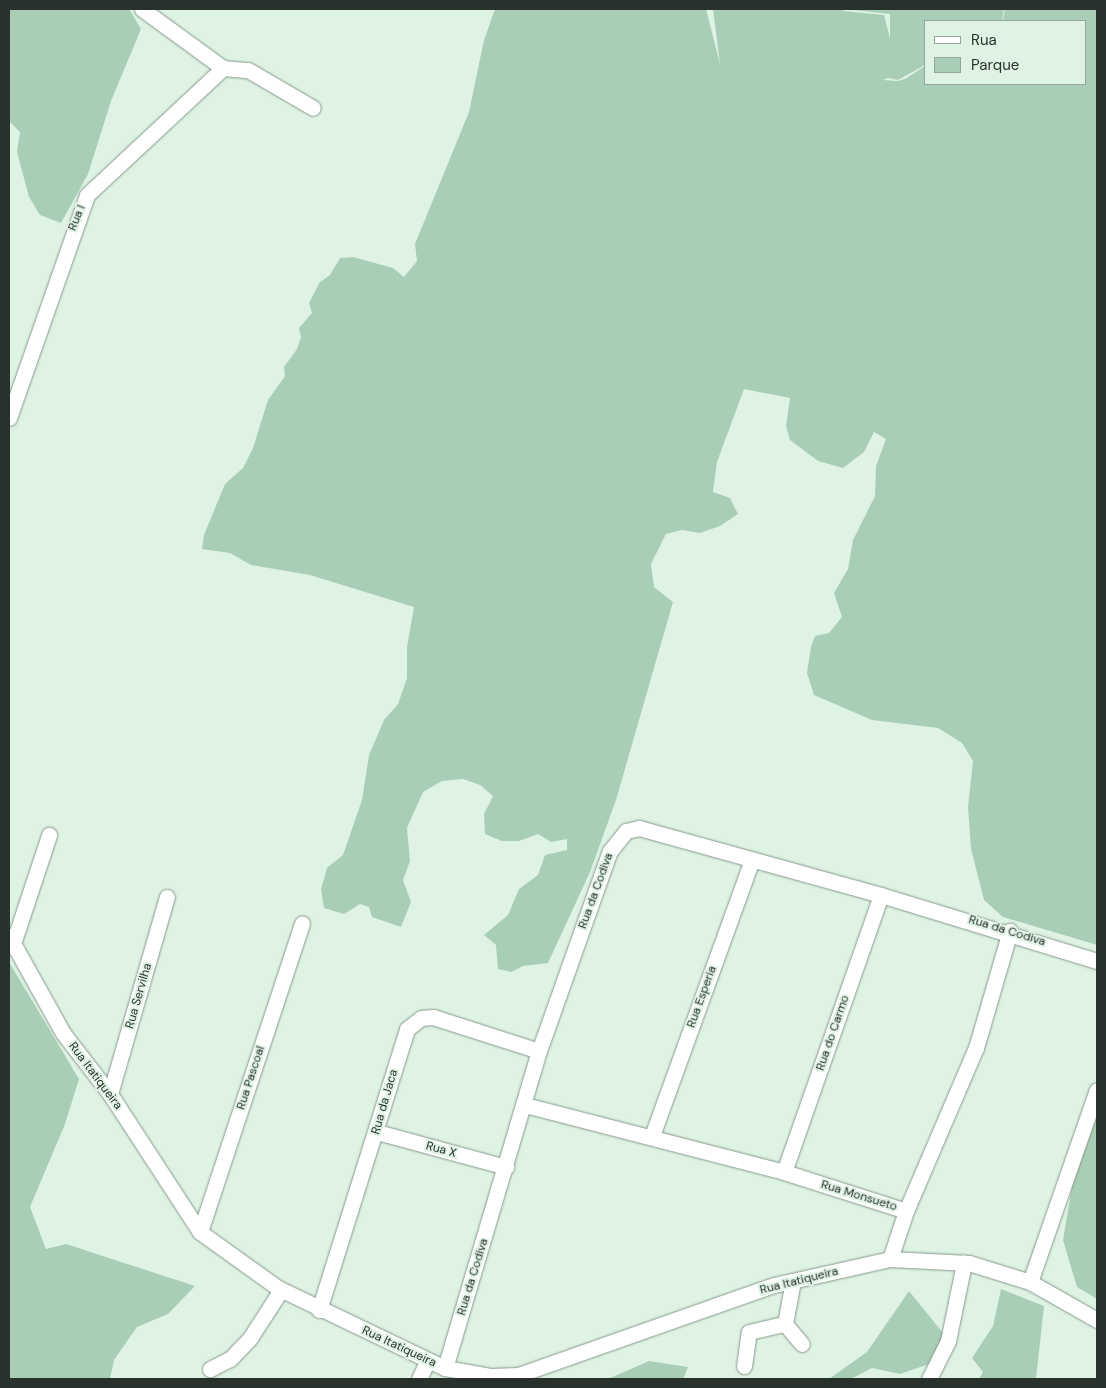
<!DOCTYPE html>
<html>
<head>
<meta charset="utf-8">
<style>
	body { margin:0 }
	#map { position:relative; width:1106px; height:1388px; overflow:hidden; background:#dff3e5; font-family:"DM Sans",sans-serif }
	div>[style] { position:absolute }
	.green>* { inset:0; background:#a9ceb6 }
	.roads { filter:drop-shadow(0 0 1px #86998c) drop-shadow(0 0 1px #86998c) }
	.minor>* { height:15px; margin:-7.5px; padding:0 7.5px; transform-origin:7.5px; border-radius:7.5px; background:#fff }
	span { translate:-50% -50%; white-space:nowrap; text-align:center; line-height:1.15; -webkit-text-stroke:4px #dff3e5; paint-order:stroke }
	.street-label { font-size:12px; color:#29312c }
	.frame { position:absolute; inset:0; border:10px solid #29312c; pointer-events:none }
	.legend { position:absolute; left:924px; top:20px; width:162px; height:65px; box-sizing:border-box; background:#dff3e5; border:1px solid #96a59b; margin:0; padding:6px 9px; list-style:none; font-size:15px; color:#29312c }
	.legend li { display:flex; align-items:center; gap:10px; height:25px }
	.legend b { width:25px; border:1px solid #96a59b }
</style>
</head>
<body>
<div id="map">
	<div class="green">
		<i style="clip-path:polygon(9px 9px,129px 9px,141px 29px,111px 101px,88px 174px,61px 223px,40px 215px,29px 197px,17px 152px,20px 132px,9px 121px)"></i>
		<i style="clip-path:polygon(495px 9px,706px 9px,720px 64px,713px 9px,842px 9px,844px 11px,884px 15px,890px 38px,890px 14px,844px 9px,1004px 9px,1002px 21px,925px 21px,925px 65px,898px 80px,888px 78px,883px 80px,897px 81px,905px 79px,925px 66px,925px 84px,1085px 84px,1085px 21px,1003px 21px,1005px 9px,1097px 9px,1097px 945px,1003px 917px,984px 900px,971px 849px,968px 807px,973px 761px,962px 743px,938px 728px,872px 720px,814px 695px,807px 673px,811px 647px,815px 636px,829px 633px,842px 617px,834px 593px,848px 569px,853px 540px,875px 496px,876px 466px,886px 439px,874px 432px,864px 452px,843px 468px,818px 461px,790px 440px,786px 426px,790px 398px,744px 389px,717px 462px,713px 492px,730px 498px,738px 514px,720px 526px,700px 533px,682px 530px,666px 534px,651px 564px,654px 587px,673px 602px,616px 800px,590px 872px,548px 963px,523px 966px,511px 972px,498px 969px,496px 945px,484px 935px,508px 915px,519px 889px,538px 875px,545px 855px,567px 850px,567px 839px,551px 842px,538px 834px,519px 841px,502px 841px,485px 834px,484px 814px,493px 796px,480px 785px,463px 779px,442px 781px,423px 792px,407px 828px,410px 861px,403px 880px,411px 902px,401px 927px,372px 917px,369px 907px,360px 904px,344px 914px,324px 908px,321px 889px,327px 868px,343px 855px,362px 800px,369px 755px,384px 720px,398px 704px,407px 678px,407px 647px,414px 607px,310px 575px,251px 565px,230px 553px,202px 549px,204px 535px,225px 484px,243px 468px,253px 448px,268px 400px,285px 376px,284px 367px,297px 349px,301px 337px,299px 328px,312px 313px,309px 303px,320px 282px,330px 275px,340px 258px,353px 257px,393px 268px,404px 277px,417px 261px,415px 244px,469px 112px,484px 40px)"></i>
		<i style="clip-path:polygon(9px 962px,79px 1079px,65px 1124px,30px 1207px,46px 1249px,66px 1244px,195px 1286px,168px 1314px,137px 1327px,114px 1360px,110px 1379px,9px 1379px)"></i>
		<i style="clip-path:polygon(1097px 1116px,1097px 1299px,1077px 1287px,1063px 1240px,1073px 1181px)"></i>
		<i style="clip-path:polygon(1001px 1289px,1044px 1306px,1036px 1379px,979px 1379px,983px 1372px,972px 1358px,993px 1326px)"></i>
		<i style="clip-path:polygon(909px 1291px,943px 1333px,935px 1362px,900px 1374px,872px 1368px,851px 1379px,829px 1379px,867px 1352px)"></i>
		<i style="clip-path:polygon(649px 1361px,688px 1367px,683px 1379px,608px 1379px)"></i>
	</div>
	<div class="roads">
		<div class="minor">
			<i style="left:142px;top:9px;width:100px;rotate:36.1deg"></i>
			<i style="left:223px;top:68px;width:25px;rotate:5deg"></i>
			<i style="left:248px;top:70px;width:75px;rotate:30.3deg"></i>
			<i style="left:9px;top:418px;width:236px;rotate:-70.7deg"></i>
			<i style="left:87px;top:195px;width:186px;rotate:-43deg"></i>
			<i style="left:9px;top:936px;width:111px;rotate:60.9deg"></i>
			<i style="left:63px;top:1033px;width:77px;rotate:52.4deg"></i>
			<i style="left:110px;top:1094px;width:165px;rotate:56.9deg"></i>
			<i style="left:200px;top:1232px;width:96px;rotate:35.7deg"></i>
			<i style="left:278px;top:1288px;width:185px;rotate:25.6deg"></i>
			<i style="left:445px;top:1368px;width:47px;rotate:9.9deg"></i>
			<i style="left:491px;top:1376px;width:27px;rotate:-2deg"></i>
			<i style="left:518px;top:1375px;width:271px;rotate:-19.4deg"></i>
			<i style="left:774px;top:1285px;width:119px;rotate:-12.6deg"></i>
			<i style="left:890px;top:1259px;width:79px;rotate:2.9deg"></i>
			<i style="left:969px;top:1263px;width:64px;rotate:17.3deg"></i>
			<i style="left:1030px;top:1282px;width:77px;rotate:29.6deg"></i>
			<i style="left:13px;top:944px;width:115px;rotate:-71.7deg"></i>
			<i style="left:110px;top:1094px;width:205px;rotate:-73.9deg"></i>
			<i style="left:525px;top:1105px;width:268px;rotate:14.5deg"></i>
			<i style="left:784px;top:1172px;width:128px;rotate:17.7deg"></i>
			<i style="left:906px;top:1211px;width:177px;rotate:-66.8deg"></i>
			<i style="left:976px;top:1048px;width:122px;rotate:-73.8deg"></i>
			<i style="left:377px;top:1132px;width:134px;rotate:15.2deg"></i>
			<i style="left:652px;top:1136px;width:294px;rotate:-70.1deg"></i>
			<i style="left:784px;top:1172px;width:293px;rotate:-70.7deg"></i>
			<i style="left:200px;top:1232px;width:325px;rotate:-71.7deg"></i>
			<i style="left:890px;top:1259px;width:51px;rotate:-71.6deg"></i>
			<i style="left:1030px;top:1282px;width:203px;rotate:-70.8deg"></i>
			<i style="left:319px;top:1310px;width:294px;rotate:-72.6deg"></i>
			<i style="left:407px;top:1029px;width:18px;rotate:-38deg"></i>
			<i style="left:421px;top:1018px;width:12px;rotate:-5deg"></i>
			<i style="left:433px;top:1017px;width:111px;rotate:17.8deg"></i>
			<i style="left:785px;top:1324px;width:26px;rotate:50deg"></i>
			<i style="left:744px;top:1366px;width:34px;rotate:-82deg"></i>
			<i style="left:749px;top:1332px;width:37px;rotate:-13deg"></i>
			<i style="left:785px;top:1324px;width:44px;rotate:-79.5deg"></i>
			<i style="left:445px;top:1368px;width:331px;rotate:-73.5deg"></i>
			<i style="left:539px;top:1051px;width:212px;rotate:-70.5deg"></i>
			<i style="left:610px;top:851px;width:26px;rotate:-51deg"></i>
			<i style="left:626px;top:831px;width:13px;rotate:-13deg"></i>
			<i style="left:639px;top:828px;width:251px;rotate:15.5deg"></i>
			<i style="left:881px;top:895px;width:226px;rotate:17deg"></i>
			<i style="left:210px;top:1369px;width:22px;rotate:-27deg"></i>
			<i style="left:230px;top:1359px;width:29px;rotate:-46deg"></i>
			<i style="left:250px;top:1338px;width:57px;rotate:-57.1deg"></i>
			<i style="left:419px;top:1379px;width:21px;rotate:-65deg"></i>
			<i style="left:929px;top:1379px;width:42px;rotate:-63.4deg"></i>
			<i style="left:948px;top:1341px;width:80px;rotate:-78.4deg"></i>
		</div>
	</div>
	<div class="street-label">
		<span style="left:77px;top:218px;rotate:-68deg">Rua I</span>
		<span style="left:596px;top:891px;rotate:-70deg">Rua da Codiva</span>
		<span style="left:1007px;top:931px;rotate:17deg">Rua da Codiva</span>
		<span style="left:139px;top:996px;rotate:-74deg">Rua Servilha</span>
		<span style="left:702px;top:997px;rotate:-70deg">Rua Esperia</span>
		<span style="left:833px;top:1033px;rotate:-71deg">Rua do Carmo</span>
		<span style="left:95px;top:1076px;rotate:53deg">Rua Itatiqueira</span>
		<span style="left:251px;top:1078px;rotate:-72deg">Rua Pascoal</span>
		<span style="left:385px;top:1102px;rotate:-74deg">Rua da Jaca</span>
		<span style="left:441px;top:1150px;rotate:15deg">Rua X</span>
		<span style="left:859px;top:1196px;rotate:17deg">Rua Monsueto</span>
		<span style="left:473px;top:1277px;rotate:-73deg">Rua da Codiva</span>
		<span style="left:799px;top:1281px;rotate:-14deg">Rua Itatiqueira</span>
		<span style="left:399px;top:1347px;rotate:25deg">Rua Itatiqueira</span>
	</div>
	<div class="frame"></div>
	<ul class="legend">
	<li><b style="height:6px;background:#fff"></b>Rua</li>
	<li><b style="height:14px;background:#a9ceb6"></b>Parque</li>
	</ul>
</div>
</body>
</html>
